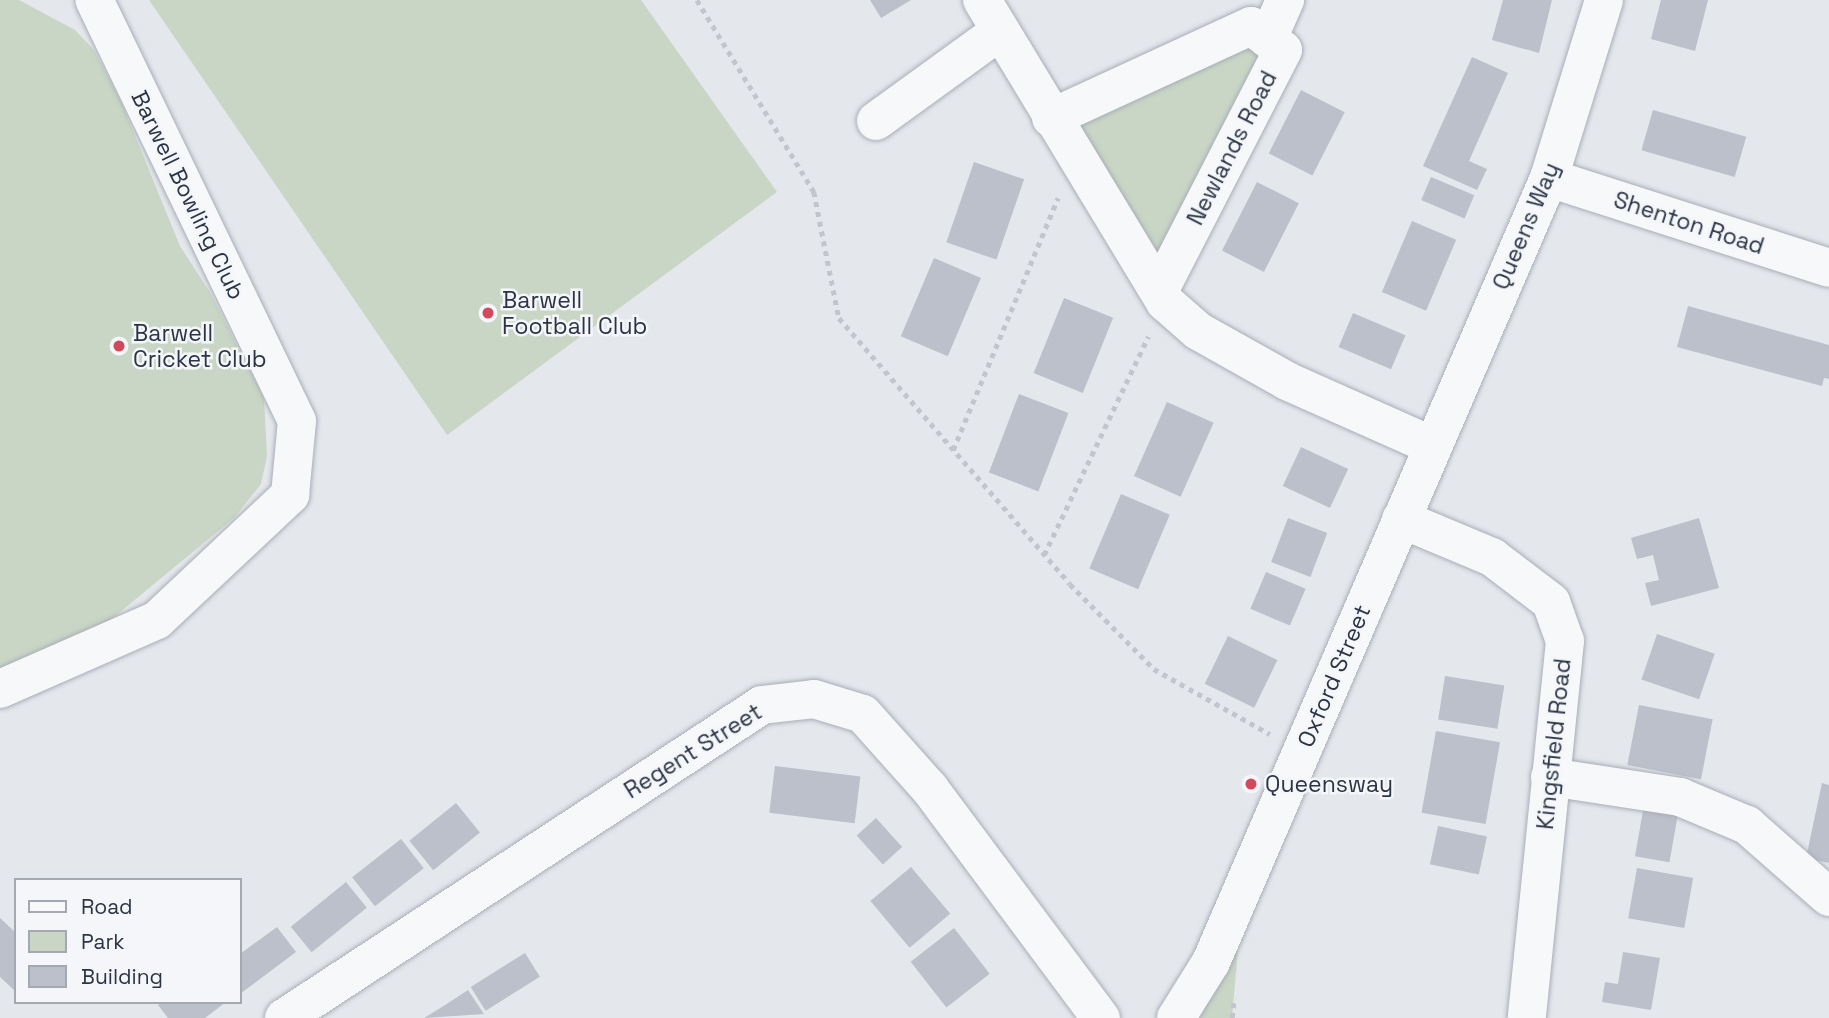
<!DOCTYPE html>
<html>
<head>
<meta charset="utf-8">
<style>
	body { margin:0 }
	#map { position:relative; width:1829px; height:1018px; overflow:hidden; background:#e4e7ec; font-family:"Space Grotesk",sans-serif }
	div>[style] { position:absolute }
	.green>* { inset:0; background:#c9d6c5 }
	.building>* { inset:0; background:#bbc0ca; transform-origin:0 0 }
	.path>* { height:4.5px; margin-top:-2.25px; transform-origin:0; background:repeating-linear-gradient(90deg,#c2c5cb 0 5px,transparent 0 10px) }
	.roads { filter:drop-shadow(0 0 2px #a9aeb7) drop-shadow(0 0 2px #a9aeb7) }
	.minor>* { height:38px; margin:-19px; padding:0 19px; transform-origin:19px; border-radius:19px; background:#f7f8fa }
	.dots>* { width:19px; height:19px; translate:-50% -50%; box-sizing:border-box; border:4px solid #f4f6f9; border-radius:50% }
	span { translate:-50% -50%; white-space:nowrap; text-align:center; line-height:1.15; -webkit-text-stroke:5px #f4f6f9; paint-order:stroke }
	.street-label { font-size:23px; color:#2b3445 }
	.poi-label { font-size:23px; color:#2b3445 }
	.left { translate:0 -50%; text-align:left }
	.legend { position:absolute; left:14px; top:878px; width:228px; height:126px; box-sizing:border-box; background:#f4f6f9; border:2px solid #a4a8b1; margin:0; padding:9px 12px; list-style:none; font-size:21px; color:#2b3445 }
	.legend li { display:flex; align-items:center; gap:14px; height:35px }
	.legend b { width:35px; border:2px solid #a4a8b1 }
</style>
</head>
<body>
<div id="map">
	<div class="green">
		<i style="clip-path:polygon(0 0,19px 0,75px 30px,94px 50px,120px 99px,180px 246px,211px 294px,264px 398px,267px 456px,261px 484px,234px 518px,108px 622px,0 671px)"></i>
		<i style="clip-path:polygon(149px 0,641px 0,777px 192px,447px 435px)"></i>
		<i style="clip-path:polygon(1251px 26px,1283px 50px,1165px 302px,1051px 118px)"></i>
		<i style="clip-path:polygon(1238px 950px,1232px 1018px,1199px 1018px)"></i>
	</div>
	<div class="building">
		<i style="clip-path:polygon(870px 0,911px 0,881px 18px)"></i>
		<i style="clip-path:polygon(1503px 0,1552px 0,1539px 53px,1492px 40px)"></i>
		<i style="clip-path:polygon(1661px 0,1708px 0,1695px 51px,1651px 39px)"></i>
		<i style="clip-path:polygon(1472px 57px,1508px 73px,1469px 161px,1487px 169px,1477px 190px,1423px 166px)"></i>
		<i style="left:1301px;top:90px;width:49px;height:71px;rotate:27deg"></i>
		<i style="left:1653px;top:110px;width:97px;height:42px;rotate:16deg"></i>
		<i style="left:974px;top:162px;width:53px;height:85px;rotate:19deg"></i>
		<i style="left:1431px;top:177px;width:47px;height:25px;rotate:23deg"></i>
		<i style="left:1257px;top:182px;width:47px;height:77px;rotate:27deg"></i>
		<i style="left:1412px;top:221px;width:48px;height:77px;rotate:23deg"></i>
		<i style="left:934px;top:258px;width:51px;height:85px;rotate:23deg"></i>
		<i style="left:1064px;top:298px;width:53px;height:81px;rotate:22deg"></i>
		<i style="clip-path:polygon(1688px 306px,1829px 345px,1829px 379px,1824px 378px,1822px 386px,1677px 347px)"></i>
		<i style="left:1353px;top:313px;width:57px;height:37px;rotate:23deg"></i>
		<i style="left:1019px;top:394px;width:53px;height:84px;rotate:21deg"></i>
		<i style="left:1167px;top:402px;width:51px;height:81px;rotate:24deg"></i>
		<i style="left:1301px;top:447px;width:52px;height:43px;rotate:25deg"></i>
		<i style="left:1121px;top:494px;width:53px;height:81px;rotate:23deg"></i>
		<i style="left:1288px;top:518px;width:42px;height:47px;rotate:21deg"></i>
		<i style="clip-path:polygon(1699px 518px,1719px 588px,1651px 606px,1645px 583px,1659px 580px,1653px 555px,1637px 559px,1631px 538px)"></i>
		<i style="left:1266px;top:572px;width:43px;height:40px;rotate:23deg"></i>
		<i style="left:1657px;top:634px;width:61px;height:48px;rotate:19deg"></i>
		<i style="left:1228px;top:636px;width:55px;height:53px;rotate:26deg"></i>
		<i style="left:1445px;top:676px;width:60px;height:44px;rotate:9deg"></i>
		<i style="left:1639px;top:705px;width:75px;height:61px;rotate:11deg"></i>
		<i style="left:1436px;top:731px;width:65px;height:83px;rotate:10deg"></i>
		<i style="left:775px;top:766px;width:86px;height:47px;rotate:7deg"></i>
		<i style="clip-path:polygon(1822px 783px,1829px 785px,1829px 863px,1806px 858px)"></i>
		<i style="left:456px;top:803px;width:38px;height:60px;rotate:51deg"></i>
		<i style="left:1644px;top:805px;width:35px;height:52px;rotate:10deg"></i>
		<i style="left:876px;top:818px;width:39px;height:26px;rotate:48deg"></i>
		<i style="left:1438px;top:826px;width:50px;height:39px;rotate:12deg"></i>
		<i style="left:401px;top:839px;width:37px;height:62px;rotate:52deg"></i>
		<i style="left:911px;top:867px;width:61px;height:53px;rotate:50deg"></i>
		<i style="left:1637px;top:868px;width:57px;height:51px;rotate:10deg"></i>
		<i style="left:346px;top:882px;width:33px;height:71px;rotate:51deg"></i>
		<i style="clip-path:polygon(0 918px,16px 933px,16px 992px,0 977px)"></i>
		<i style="clip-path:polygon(277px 927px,296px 952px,240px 994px,240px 954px)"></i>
		<i style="left:954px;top:928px;width:58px;height:55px;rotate:52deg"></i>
		<i style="clip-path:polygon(1623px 952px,1660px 958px,1651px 1010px,1602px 1002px,1605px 982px,1618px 984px)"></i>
		<i style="left:525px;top:953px;width:28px;height:64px;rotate:58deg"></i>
		<i style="clip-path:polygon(468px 990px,484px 1014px,424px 1018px,442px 1007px)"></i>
		<i style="clip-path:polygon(162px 1002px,226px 1002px,205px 1018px,168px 1018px,158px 1005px)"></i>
	</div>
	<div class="path">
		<i style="left:697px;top:0;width:225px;rotate:58.6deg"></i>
		<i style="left:814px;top:192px;width:128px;rotate:78.8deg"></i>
		<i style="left:839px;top:318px;width:352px;rotate:49deg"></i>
		<i style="left:1070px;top:584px;width:120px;rotate:45.3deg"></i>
		<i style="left:1154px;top:669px;width:133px;rotate:29.3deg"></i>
		<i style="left:953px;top:450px;width:273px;rotate:-67.4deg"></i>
		<i style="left:1044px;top:555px;width:242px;rotate:-64.5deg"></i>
		<i style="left:1232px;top:1018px;width:20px;rotate:-84deg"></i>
	</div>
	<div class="roads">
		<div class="minor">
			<i style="left:982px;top:0;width:353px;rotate:58.8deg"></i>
			<i style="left:1165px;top:302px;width:44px;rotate:41.3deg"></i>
			<i style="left:1198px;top:331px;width:102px;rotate:29.3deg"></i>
			<i style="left:1287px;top:381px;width:158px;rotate:24deg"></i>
			<i style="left:1268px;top:39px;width:43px;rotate:-66.4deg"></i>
			<i style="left:1051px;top:118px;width:220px;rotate:-24.7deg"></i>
			<i style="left:1251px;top:26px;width:40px;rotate:37deg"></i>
			<i style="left:1283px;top:50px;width:271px;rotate:117.2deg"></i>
			<i style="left:876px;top:121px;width:152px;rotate:-35.9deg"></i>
			<i style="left:1549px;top:178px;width:294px;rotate:17.8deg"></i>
			<i style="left:1401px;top:519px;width:99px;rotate:22.7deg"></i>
			<i style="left:1492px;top:557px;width:74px;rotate:37.3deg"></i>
			<i style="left:1551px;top:602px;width:41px;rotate:70.3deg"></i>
			<i style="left:1565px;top:641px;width:379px;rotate:95.8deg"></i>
			<i style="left:0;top:689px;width:171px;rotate:-23.7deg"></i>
			<i style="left:157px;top:620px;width:183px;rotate:-43.2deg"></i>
			<i style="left:290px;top:495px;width:74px;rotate:-84.6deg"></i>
			<i style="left:297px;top:421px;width:467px;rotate:-115.7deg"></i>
			<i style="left:1550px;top:777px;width:132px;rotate:8.7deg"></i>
			<i style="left:1680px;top:797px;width:73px;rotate:22.7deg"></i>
			<i style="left:1747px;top:825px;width:109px;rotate:41.3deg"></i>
			<i style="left:284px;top:1018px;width:571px;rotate:-33.22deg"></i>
			<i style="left:762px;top:705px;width:52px;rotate:-6.6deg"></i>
			<i style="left:814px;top:699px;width:51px;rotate:17deg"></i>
			<i style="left:863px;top:714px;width:101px;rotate:48.2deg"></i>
			<i style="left:930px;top:789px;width:286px;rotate:53.3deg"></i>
			<i style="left:1176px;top:1018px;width:66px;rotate:-58deg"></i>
			<i style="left:1211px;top:962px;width:854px;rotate:-66.68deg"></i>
			<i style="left:1549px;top:178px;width:186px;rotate:-72.8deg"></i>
		</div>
	</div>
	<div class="dots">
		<i style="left:488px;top:313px;background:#d1495b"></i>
		<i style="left:119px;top:346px;background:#d1495b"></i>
		<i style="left:1251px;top:784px;background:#d1495b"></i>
	</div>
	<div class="street-label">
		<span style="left:1232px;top:148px;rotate:-63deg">Newlands Road</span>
		<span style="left:188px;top:195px;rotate:64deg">Barwell Bowling Club</span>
		<span style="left:1689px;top:223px;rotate:18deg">Shenton Road</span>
		<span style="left:1526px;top:226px;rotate:-67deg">Queens Way</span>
		<span style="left:1334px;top:676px;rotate:-67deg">Oxford Street</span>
		<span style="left:1554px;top:744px;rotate:-84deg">Kingsfield Road</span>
		<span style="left:693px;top:751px;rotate:-32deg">Regent Street</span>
	</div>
	<div class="poi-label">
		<span class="left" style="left:502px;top:313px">Barwell<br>Football Club</span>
		<span class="left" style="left:133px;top:346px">Barwell<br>Cricket Club</span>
		<span class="left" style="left:1265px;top:784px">Queensway</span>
	</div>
	<ul class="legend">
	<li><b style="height:9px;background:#f7f8fa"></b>Road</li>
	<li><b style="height:19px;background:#c9d6c5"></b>Park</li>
	<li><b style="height:19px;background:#bbc0ca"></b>Building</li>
	</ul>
</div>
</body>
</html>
